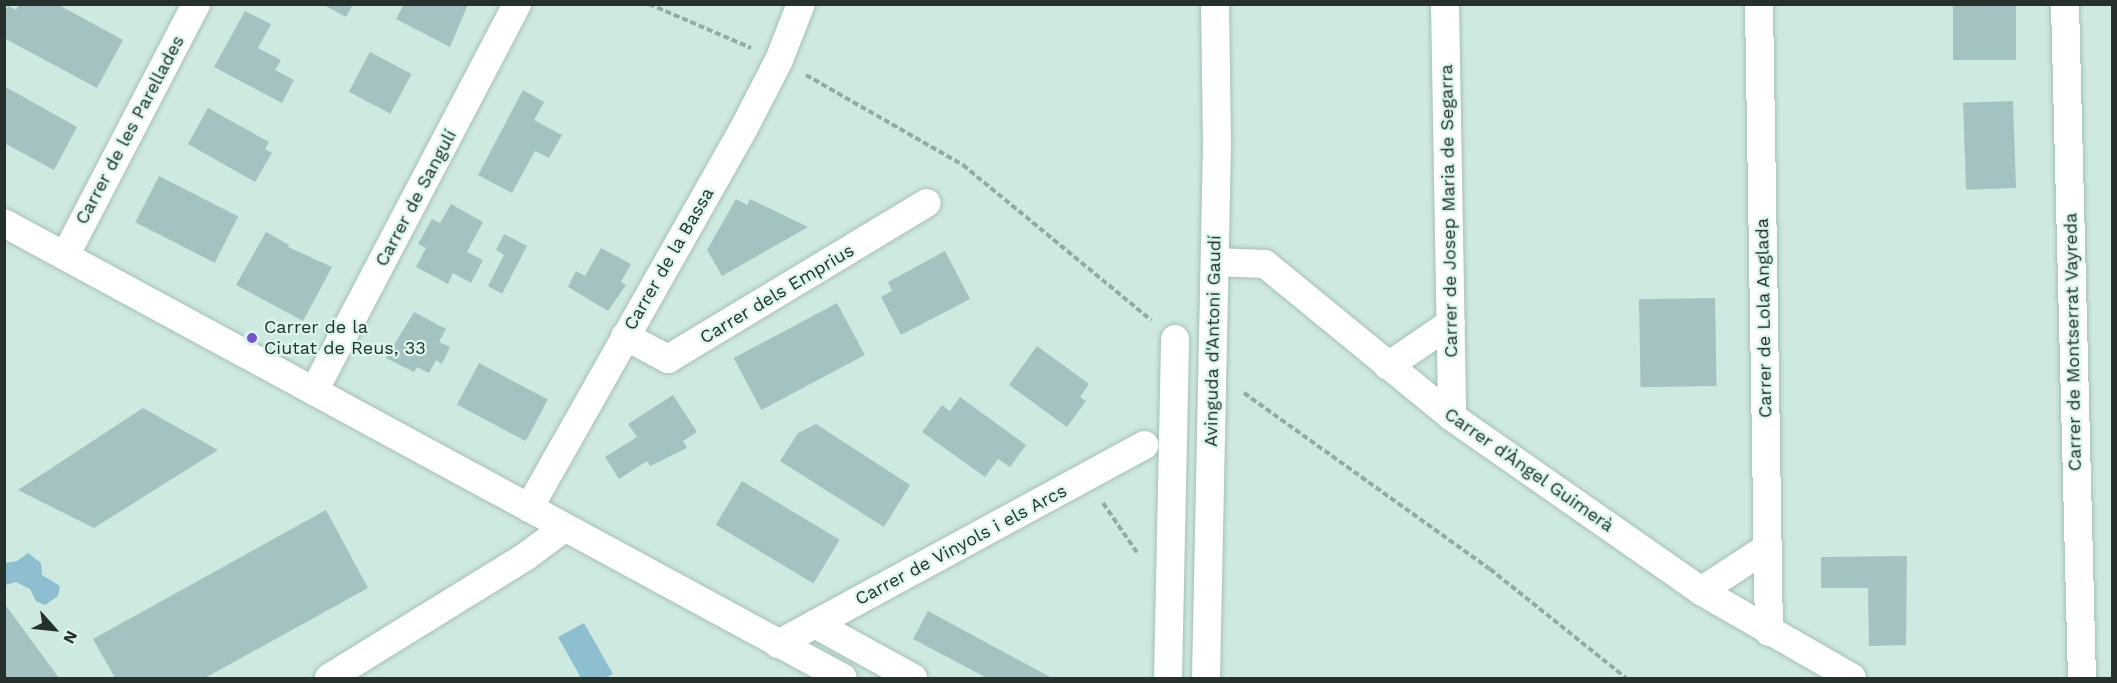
<!DOCTYPE html>
<html>
<head>
<meta charset="utf-8">
<style>
	body { margin:0 }
	#map { position:relative; width:2117px; height:683px; overflow:hidden; background:#cee9e0; font-family:"Work Sans",sans-serif }
	div>[style] { position:absolute }
	.water>* { inset:0; background:#8ebfd0 }
	.building>* { inset:0; background:#a5c2c2; transform-origin:0 0 }
	.path>* { height:4px; margin-top:-2px; transform-origin:0; background:repeating-linear-gradient(90deg,#95aaa3 0 6px,transparent 0 9px) }
	.roads { filter:drop-shadow(0 0 2px #a5bfb7) drop-shadow(0 0 2px #a5bfb7) }
	.street>* { height:28px; margin:-14px; padding:0 14px; transform-origin:14px; border-radius:14px; background:#fff }
	.dots>* { width:16px; height:16px; translate:-50% -50%; box-sizing:border-box; border:3px solid #dbf6ed; border-radius:50% }
	span { translate:-50% -50%; white-space:nowrap; text-align:center; line-height:1.15; -webkit-text-stroke:4.5px #dbf6ed; paint-order:stroke }
	.street-label { font-size:18px; color:#26302d }
	.poi-label { font-size:18px; color:#26302d }
	.left { translate:0 -50%; text-align:left }
	.frame { position:absolute; inset:0; border:6px solid #26302d; pointer-events:none }
	.north { position:absolute; left:24px; top:599px; width:60px; height:60px; -webkit-text-stroke:4px #dbf6ed; paint-order:stroke; rotate:117deg; font-size:16px; font-weight:700; line-height:24px; text-align:center; color:#26302d }
	.north::after { content:''; display:block; margin:auto; width:21px; height:27px; background:#26302d; clip-path:polygon(50% 0,100% 100%,50% 72%,0 100%) }
</style>
</head>
<body>
<div id="map">
	<div class="water">
		<i style="clip-path:polygon(28px 553px,41px 563px,42px 575px,60px 586px,58px 596px,45px 605px,36px 601px,30px 589px,16px 582px,5px 585px,5px 563px,17px 561px)"></i>
		<i style="clip-path:polygon(584px 623px,613px 674px,605px 678px,581px 678px,558px 637px)"></i>
	</div>
	<div class="building">
		<i style="clip-path:polygon(19px 4px,57px 4px,123px 40px,97px 88px,4px 38px,4px 12px,8px 6px,16px 10px)"></i>
		<i style="clip-path:polygon(322px 4px,353px 4px,346px 17px)"></i>
		<i style="clip-path:polygon(404px 4px,468px 4px,450px 47px,396px 19px)"></i>
		<i style="left:1953px;top:4px;width:63px;height:56px"></i>
		<i style="clip-path:polygon(245px 11px,271px 24px,258px 48px,281px 60px,275px 70px,294px 80px,282px 103px,214px 67px)"></i>
		<i style="left:370px;top:52px;width:47px;height:45px;rotate:28deg"></i>
		<i style="clip-path:polygon(4px 86px,77px 127px,54px 170px,4px 143px)"></i>
		<i style="clip-path:polygon(523px 90px,544px 102px,534px 120px,562px 135px,549px 158px,535px 151px,512px 193px,478px 175px)"></i>
		<i style="left:2013px;top:101px;width:87px;height:50px;rotate:88deg"></i>
		<i style="clip-path:polygon(208px 108px,269px 142px,265px 149px,272px 153px,255px 182px,188px 144px)"></i>
		<i style="left:159px;top:176px;width:89px;height:52px;rotate:27deg"></i>
		<i style="clip-path:polygon(736px 199px,747px 205px,750px 199px,808px 227px,722px 276px,707px 250px)"></i>
		<i style="clip-path:polygon(451px 204px,483px 222px,467px 252px,483px 260px,471px 283px,453px 273px,448px 284px,416px 267px,426px 248px,418px 244px,432px 219px,440px 223px)"></i>
		<i style="clip-path:polygon(266px 232px,289px 245px,288px 247px,332px 267px,303px 321px,236px 285px)"></i>
		<i style="clip-path:polygon(504px 234px,527px 246px,502px 294px,488px 286px,504px 255px,496px 250px)"></i>
		<i style="clip-path:polygon(601px 248px,631px 264px,621px 282px,626px 285px,608px 311px,568px 287px,576px 271px,585px 276px)"></i>
		<i style="clip-path:polygon(945px 251px,970px 299px,901px 335px,881px 297px,892px 291px,888px 282px)"></i>
		<i style="left:1715px;top:298px;width:88px;height:76px;rotate:89deg"></i>
		<i style="left:837px;top:303px;width:59px;height:117px;rotate:62deg"></i>
		<i style="clip-path:polygon(414px 312px,446px 329px,439px 342px,450px 347px,442px 364px,436px 360px,429px 373px,417px 367px,414px 372px,386px 358px)"></i>
		<i style="clip-path:polygon(1037px 346px,1089px 384px,1080px 397px,1086px 401px,1067px 427px,1009px 385px)"></i>
		<i style="left:479px;top:363px;width:78px;height:47px;rotate:28deg"></i>
		<i style="clip-path:polygon(673px 395px,697px 432px,683px 441px,687px 448px,650px 466px,647px 461px,619px 479px,605px 457px,637px 437px,628px 424px)"></i>
		<i style="clip-path:polygon(960px 397px,1026px 445px,1010px 467px,998px 459px,985px 477px,922px 432px,942px 405px,950px 411px)"></i>
		<i style="clip-path:polygon(143px 408px,218px 450px,94px 528px,18px 490px)"></i>
		<i style="clip-path:polygon(816px 424px,910px 485px,884px 527px,780px 461px,798px 433px)"></i>
		<i style="left:742px;top:481px;width:114px;height:51px;rotate:31deg"></i>
		<i style="clip-path:polygon(326px 510px,368px 588px,205px 678px,115px 678px,93px 639px)"></i>
		<i style="clip-path:polygon(1907px 556px,1906px 645px,1869px 646px,1868px 588px,1821px 588px,1821px 557px)"></i>
		<i style="clip-path:polygon(4px 603px,59px 678px,4px 678px)"></i>
		<i style="clip-path:polygon(928px 611px,1052px 678px,987px 678px,913px 639px)"></i>
	</div>
	<div class="path">
		<i style="left:649px;top:4px;width:111px;rotate:23.3deg"></i>
		<i style="left:806px;top:75px;width:181px;rotate:29.8deg"></i>
		<i style="left:963px;top:165px;width:244px;rotate:39.5deg"></i>
		<i style="left:1244px;top:393px;width:302px;rotate:35.6deg"></i>
		<i style="left:1490px;top:569px;width:174px;rotate:38.7deg"></i>
		<i style="left:1103px;top:503px;width:62px;rotate:55.5deg"></i>
	</div>
	<div class="roads">
		<div class="street">
			<i style="left:1445px;top:4px;width:413px;rotate:89deg"></i>
			<i style="left:1759px;top:4px;width:628px;rotate:89.09deg"></i>
			<i style="left:2065px;top:4px;width:674px;rotate:88.56deg"></i>
			<i style="left:4px;top:223px;width:954px;rotate:28.47deg"></i>
			<i style="left:65px;top:256px;width:284px;rotate:-62.5deg"></i>
			<i style="left:1215px;top:262px;width:50px;rotate:2.3deg"></i>
			<i style="left:1265px;top:264px;width:242px;rotate:39.3deg"></i>
			<i style="left:1452px;top:417px;width:304px;rotate:34.9deg"></i>
			<i style="left:1701px;top:591px;width:174px;rotate:29.9deg"></i>
			<i style="left:625px;top:336px;width:49px;rotate:28.1deg"></i>
			<i style="left:668px;top:359px;width:302px;rotate:-31.1deg"></i>
			<i style="left:1388px;top:366px;width:76px;rotate:-34.3deg"></i>
			<i style="left:314px;top:391px;width:437px;rotate:-62.3deg"></i>
			<i style="left:529px;top:508px;width:434px;rotate:-60.5deg"></i>
			<i style="left:743px;top:130px;width:79px;rotate:-62.8deg"></i>
			<i style="left:779px;top:60px;width:60px;rotate:-68.6deg"></i>
			<i style="left:1701px;top:591px;width:80px;rotate:-33.3deg"></i>
			<i style="left:815px;top:624px;width:112px;rotate:28.9deg"></i>
			<i style="left:778px;top:644px;width:417px;rotate:-28.5deg"></i>
			<i style="left:329px;top:678px;width:230px;rotate:-31.7deg"></i>
			<i style="left:525px;top:557px;width:49px;rotate:-36.6deg"></i>
			<i style="left:1168px;top:678px;width:339px;rotate:-88.8deg"></i>
			<i style="left:1206px;top:678px;width:533px;rotate:-88.82deg"></i>
			<i style="left:1217px;top:145px;width:141px;rotate:-90.8deg"></i>
		</div>
	</div>
	<div class="dots">
		<i style="left:252px;top:338px;background:#7754ce"></i>
	</div>
	<div class="street-label">
		<span style="left:130px;top:130px;rotate:-62deg">Carrer de les Parellades</span>
		<span style="left:416px;top:198px;rotate:-62deg">Carrer de Sangulí</span>
		<span style="left:1449px;top:211px;rotate:-91deg">Carrer de Josep Maria de Segarra</span>
		<span style="left:669px;top:259px;rotate:-60deg">Carrer de la Bassa</span>
		<span style="left:777px;top:294px;rotate:-31deg">Carrer dels Emprius</span>
		<span style="left:1764px;top:318px;rotate:-91deg">Carrer de Lola Anglada</span>
		<span style="left:1213px;top:341px;rotate:-89deg">Avinguda d'Antoni Gaudí</span>
		<span style="left:2073px;top:342px;rotate:-91deg">Carrer de Montserrat Vayreda</span>
		<span style="left:1529px;top:470px;rotate:35deg">Carrer d'Àngel Guimerà</span>
		<span style="left:961px;top:545px;rotate:-28deg">Carrer de Vinyols i els Arcs</span>
	</div>
	<div class="poi-label">
		<span class="left" style="left:264px;top:338px">Carrer de la<br>Ciutat de Reus, 33</span>
	</div>
	<div class="frame"></div>
	<div class="north">N</div>
</div>
</body>
</html>
